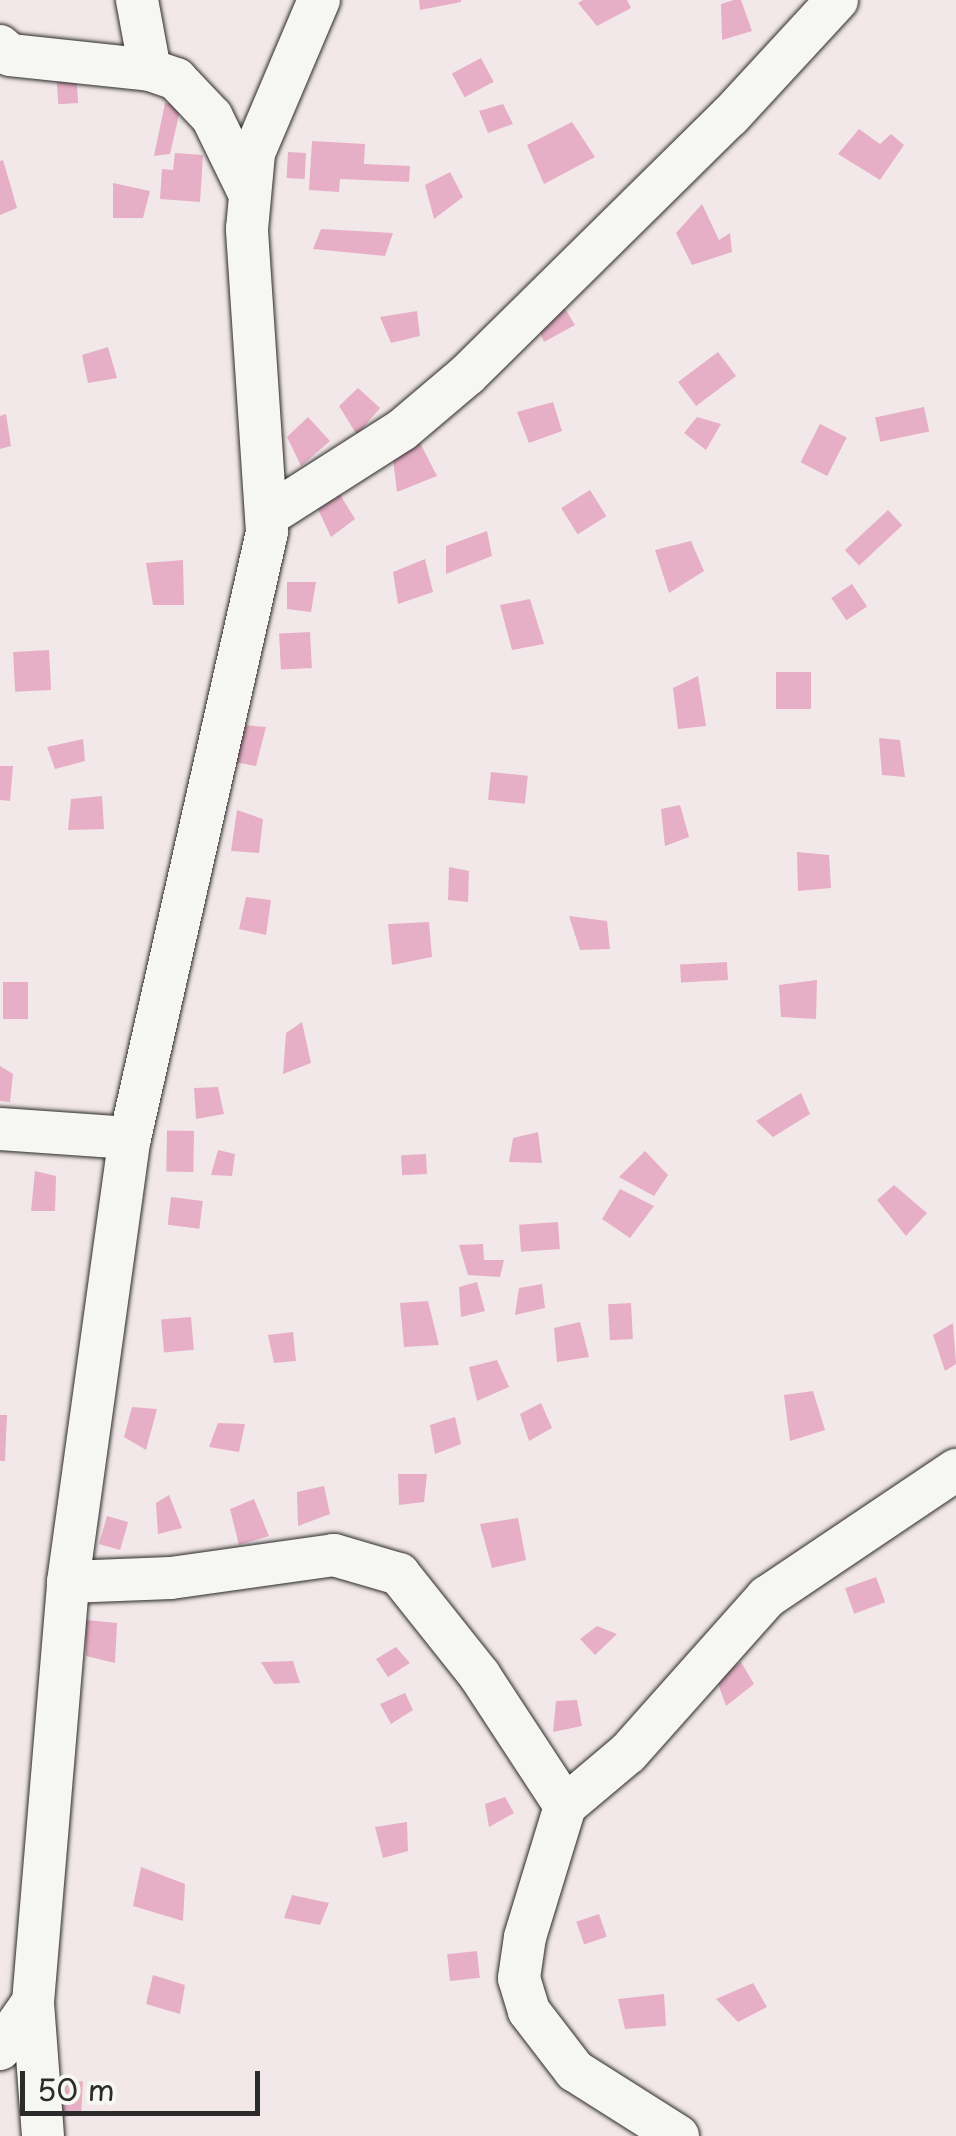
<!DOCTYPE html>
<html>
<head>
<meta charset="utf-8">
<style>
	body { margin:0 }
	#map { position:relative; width:956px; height:2136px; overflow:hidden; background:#f3e8e9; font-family:"Playpen Sans",sans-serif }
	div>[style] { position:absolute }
	.building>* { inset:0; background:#e6afc5; transform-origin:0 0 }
	.roads { filter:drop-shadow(0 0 2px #2b2b2b) drop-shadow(0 0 2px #2b2b2b) }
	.minor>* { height:42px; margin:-21px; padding:0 21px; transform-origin:21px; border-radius:21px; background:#f6f6f2 }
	span { translate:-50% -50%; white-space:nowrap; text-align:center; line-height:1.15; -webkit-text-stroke:10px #f6f6f2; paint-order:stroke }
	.scale { position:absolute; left:20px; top:2071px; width:240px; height:45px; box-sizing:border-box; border:5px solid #2b2b2b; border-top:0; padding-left:12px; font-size:30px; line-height:35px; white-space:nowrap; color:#2b2b2b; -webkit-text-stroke:8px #f6f6f2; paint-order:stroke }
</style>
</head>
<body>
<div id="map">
	<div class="building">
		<i style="clip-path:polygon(419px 0,461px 0,461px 2px,420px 10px)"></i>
		<i style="clip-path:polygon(583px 0,627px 0,631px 8px,597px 26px,578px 3px)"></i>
		<i style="clip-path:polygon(734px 0,741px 0,752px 31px,722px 40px,721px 4px)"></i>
		<i style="left:481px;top:58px;width:27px;height:33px;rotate:62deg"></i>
		<i style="left:76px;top:71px;width:32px;height:20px;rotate:86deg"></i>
		<i style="clip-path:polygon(165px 103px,181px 106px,170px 154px,154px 156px)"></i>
		<i style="clip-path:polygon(503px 104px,513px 124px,488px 133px,479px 111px)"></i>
		<i style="clip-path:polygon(572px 122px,595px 157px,544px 184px,527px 145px)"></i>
		<i style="clip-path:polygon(859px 129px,880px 144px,891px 134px,904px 145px,880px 180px,838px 154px)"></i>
		<i style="clip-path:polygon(312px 141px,365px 144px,364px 164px,410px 166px,409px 182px,340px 179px,339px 192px,309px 190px)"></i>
		<i style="left:288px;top:152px;width:18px;height:26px;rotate:3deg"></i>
		<i style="clip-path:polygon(175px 153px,203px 155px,200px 202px,160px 199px,162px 169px,173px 170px)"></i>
		<i style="clip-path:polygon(3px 160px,17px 208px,0 215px,0 161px)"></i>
		<i style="clip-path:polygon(450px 172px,463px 197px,434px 219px,425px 185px)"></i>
		<i style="clip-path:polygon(113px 183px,150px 191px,143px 218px,113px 218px)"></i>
		<i style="clip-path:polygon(702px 204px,719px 240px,730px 233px,732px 252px,692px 265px,676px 233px)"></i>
		<i style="clip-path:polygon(321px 229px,393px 233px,385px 256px,313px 249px)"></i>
		<i style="clip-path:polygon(556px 294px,575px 325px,544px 342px,531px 312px)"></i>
		<i style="clip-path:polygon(417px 311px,420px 336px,391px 343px,380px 317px)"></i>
		<i style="clip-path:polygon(108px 347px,117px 378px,88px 383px,82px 355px)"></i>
		<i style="left:718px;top:352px;width:30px;height:50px;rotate:53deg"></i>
		<i style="clip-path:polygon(358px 388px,380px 408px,357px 435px,339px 406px)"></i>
		<i style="clip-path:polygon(553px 402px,562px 431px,529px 443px,517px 412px)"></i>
		<i style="left:924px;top:407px;width:25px;height:50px;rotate:78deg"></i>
		<i style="clip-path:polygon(6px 414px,11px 446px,0 449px,0 416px)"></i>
		<i style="clip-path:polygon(308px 417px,330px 441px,301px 466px,287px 437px)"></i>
		<i style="clip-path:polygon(697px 417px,721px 424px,706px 450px,684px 433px)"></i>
		<i style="left:820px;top:424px;width:30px;height:43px;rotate:27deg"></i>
		<i style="clip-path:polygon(416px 435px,437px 476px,397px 492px,392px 450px)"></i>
		<i style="left:590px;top:490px;width:31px;height:34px;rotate:58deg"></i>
		<i style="clip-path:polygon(339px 493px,355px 519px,331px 537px,317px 507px)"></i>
		<i style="left:888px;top:510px;width:21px;height:59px;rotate:47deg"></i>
		<i style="clip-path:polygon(487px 531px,492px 556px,446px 574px,446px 546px)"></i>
		<i style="clip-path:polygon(691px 541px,704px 571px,669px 593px,655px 550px)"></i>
		<i style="clip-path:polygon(425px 559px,433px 592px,398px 604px,393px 572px)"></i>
		<i style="clip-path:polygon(183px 560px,184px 605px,153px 605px,146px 563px)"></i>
		<i style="clip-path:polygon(287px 582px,316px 582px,311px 612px,287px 609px)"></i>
		<i style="left:852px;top:584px;width:27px;height:25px;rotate:56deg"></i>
		<i style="clip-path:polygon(530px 599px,544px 644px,512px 650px,500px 605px)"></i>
		<i style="left:310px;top:632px;width:36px;height:31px;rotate:87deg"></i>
		<i style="left:49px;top:650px;width:40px;height:36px;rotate:87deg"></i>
		<i style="left:811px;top:672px;width:37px;height:35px;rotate:90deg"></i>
		<i style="clip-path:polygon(698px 676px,706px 726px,678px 729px,673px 688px)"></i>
		<i style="clip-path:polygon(232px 724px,266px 727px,256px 766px,224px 760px)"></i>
		<i style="clip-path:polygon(879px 738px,900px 740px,905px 777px,882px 775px)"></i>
		<i style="clip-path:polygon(83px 739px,85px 761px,55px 769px,47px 747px)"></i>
		<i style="clip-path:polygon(0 766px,13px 766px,10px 801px,0 800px)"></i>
		<i style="left:491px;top:772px;width:37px;height:28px;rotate:6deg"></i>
		<i style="clip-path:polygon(102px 796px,104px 829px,68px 830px,71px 799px)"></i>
		<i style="clip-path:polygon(680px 805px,689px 837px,665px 846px,661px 809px)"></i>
		<i style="clip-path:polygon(237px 810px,263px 819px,259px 853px,231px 851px)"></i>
		<i style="clip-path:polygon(797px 852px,829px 855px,831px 888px,798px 891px)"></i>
		<i style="clip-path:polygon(449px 867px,469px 871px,468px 902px,448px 900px)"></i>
		<i style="clip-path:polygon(246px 897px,271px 900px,266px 935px,239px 929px)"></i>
		<i style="clip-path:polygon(569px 916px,607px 921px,610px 949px,580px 950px)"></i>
		<i style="clip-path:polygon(429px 922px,432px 957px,392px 965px,388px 924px)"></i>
		<i style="left:727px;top:962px;width:18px;height:47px;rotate:87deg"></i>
		<i style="clip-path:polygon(817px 980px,816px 1019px,781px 1017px,779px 985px)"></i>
		<i style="left:28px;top:982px;width:37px;height:25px;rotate:90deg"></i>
		<i style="clip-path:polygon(302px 1022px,311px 1063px,283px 1074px,286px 1033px)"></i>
		<i style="clip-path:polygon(0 1066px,13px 1074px,10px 1102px,0 1101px)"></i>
		<i style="clip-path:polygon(218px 1087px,224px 1114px,196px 1119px,194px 1088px)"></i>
		<i style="clip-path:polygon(801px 1093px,810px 1114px,773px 1137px,756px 1121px)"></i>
		<i style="left:194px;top:1131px;width:41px;height:27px;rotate:91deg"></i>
		<i style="clip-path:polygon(538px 1132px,542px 1163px,509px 1162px,513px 1138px)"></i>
		<i style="clip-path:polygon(218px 1150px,235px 1154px,232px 1176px,211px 1175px)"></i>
		<i style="clip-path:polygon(645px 1151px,668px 1175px,654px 1196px,619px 1177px)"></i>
		<i style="left:426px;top:1154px;width:20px;height:25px;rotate:87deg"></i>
		<i style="clip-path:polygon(35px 1171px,56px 1176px,55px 1211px,31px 1211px)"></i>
		<i style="clip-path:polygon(894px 1185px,927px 1213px,906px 1236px,877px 1200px)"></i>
		<i style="clip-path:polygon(620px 1189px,654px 1206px,630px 1238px,602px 1219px)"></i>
		<i style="left:171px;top:1197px;width:32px;height:28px;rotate:7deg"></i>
		<i style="left:558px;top:1222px;width:27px;height:39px;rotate:86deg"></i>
		<i style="clip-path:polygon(483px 1244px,484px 1260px,504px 1260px,500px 1277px,468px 1275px,459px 1245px)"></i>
		<i style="clip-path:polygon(477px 1282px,485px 1311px,461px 1317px,459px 1287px)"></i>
		<i style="clip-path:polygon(542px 1284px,545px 1308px,515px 1315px,519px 1288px)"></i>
		<i style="clip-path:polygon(428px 1301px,439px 1345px,404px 1347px,400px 1303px)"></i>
		<i style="left:631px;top:1303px;width:36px;height:23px;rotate:87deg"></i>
		<i style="left:191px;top:1317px;width:33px;height:30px;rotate:85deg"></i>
		<i style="clip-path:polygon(580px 1322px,589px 1357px,557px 1362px,554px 1328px)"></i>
		<i style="clip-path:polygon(953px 1323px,956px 1364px,945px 1371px,933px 1335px)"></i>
		<i style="clip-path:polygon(293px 1332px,296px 1361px,274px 1363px,268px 1335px)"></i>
		<i style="clip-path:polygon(497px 1360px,509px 1387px,477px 1401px,469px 1367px)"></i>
		<i style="clip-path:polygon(813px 1391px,825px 1430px,790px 1441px,784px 1395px)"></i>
		<i style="clip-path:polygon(541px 1403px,552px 1428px,529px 1441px,520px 1414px)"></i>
		<i style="clip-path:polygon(132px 1407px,157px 1409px,146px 1450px,124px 1437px)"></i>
		<i style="clip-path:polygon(0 1415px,7px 1415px,5px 1461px,0 1461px)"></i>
		<i style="clip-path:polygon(455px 1417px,461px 1444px,435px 1454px,430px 1425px)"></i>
		<i style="clip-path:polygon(218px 1423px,245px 1424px,239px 1452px,209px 1447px)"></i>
		<i style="clip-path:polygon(398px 1474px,427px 1474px,424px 1502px,399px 1505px)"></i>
		<i style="clip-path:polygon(324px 1486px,330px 1514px,298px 1526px,297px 1492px)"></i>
		<i style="clip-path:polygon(169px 1495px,182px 1528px,158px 1534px,156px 1503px)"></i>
		<i style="clip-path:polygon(254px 1499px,269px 1536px,239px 1545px,230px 1509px)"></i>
		<i style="left:107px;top:1516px;width:22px;height:29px;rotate:16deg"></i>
		<i style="clip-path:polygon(518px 1518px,526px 1560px,492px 1568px,480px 1524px)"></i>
		<i style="left:876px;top:1577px;width:27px;height:33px;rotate:70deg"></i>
		<i style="clip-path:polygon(86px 1620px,117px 1623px,115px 1663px,86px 1656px)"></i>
		<i style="clip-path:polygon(597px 1626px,617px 1634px,595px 1655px,580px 1639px)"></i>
		<i style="clip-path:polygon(396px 1647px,410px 1663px,388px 1677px,376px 1659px)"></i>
		<i style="clip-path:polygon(293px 1661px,300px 1683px,274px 1684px,261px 1662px)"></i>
		<i style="clip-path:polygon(741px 1662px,754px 1684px,726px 1706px,716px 1678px)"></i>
		<i style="clip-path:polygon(405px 1693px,413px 1710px,391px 1724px,380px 1704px)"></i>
		<i style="clip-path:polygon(577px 1700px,582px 1726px,553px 1732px,556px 1701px)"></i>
		<i style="clip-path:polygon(505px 1797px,514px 1813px,489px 1827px,485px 1804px)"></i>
		<i style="clip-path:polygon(407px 1822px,408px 1851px,383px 1858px,375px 1827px)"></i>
		<i style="clip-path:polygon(141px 1867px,185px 1884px,183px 1921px,133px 1906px)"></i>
		<i style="clip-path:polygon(292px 1895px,329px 1903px,320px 1925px,284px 1918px)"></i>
		<i style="left:599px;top:1914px;width:24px;height:24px;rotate:71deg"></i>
		<i style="left:477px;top:1951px;width:27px;height:30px;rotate:84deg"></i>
		<i style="clip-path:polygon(153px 1975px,185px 1985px,180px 2014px,146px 2004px)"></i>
		<i style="clip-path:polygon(753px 1983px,767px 2007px,738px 2022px,716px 1999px)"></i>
		<i style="clip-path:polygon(664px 1994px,666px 2026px,625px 2029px,618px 1999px)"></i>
		<i style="clip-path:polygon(83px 2081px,81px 2115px,49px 2118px,48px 2085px)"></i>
	</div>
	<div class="roads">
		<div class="minor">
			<i style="left:137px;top:0;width:71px;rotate:79.5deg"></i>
			<i style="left:0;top:46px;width:13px;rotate:42deg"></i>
			<i style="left:10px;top:55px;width:141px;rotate:6.1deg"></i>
			<i style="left:150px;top:70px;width:28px;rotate:19deg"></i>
			<i style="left:176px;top:79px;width:52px;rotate:46.5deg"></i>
			<i style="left:212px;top:117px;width:85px;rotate:64deg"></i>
			<i style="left:267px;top:516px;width:160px;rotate:-32.5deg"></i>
			<i style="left:402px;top:430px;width:87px;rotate:-40.3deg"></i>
			<i style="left:468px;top:374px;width:368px;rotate:-44.6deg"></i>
			<i style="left:730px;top:116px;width:158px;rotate:-47.3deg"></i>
			<i style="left:0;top:1129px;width:130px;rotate:4deg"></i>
			<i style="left:68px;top:1582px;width:103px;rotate:-2.2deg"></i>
			<i style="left:171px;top:1578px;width:165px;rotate:-8deg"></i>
			<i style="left:334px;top:1555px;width:68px;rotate:16.3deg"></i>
			<i style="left:399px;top:1574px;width:130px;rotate:51.5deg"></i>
			<i style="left:480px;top:1676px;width:155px;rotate:56.8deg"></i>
			<i style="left:0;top:2049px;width:57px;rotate:-54.9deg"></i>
			<i style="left:43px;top:2136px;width:134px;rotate:-94.3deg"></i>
			<i style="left:33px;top:2002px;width:421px;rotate:-85.2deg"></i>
			<i style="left:68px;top:1582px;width:448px;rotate:-82.1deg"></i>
			<i style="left:130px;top:1138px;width:621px;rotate:-77.26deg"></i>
			<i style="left:267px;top:532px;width:304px;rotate:-93.8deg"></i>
			<i style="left:247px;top:229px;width:76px;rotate:-84.7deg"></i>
			<i style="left:254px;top:153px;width:166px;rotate:-67deg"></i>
			<i style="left:678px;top:2136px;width:122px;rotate:-147.7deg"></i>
			<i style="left:575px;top:2071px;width:76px;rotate:-127.5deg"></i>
			<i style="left:529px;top:2011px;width:34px;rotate:-107deg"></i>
			<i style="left:519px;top:1978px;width:41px;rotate:-81.7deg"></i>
			<i style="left:525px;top:1937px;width:137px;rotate:-73deg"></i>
			<i style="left:565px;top:1806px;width:82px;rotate:-40.1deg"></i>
			<i style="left:628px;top:1753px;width:209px;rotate:-48.3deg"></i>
			<i style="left:767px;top:1597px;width:228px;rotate:-33.9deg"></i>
		</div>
	</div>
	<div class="scale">50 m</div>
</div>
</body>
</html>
